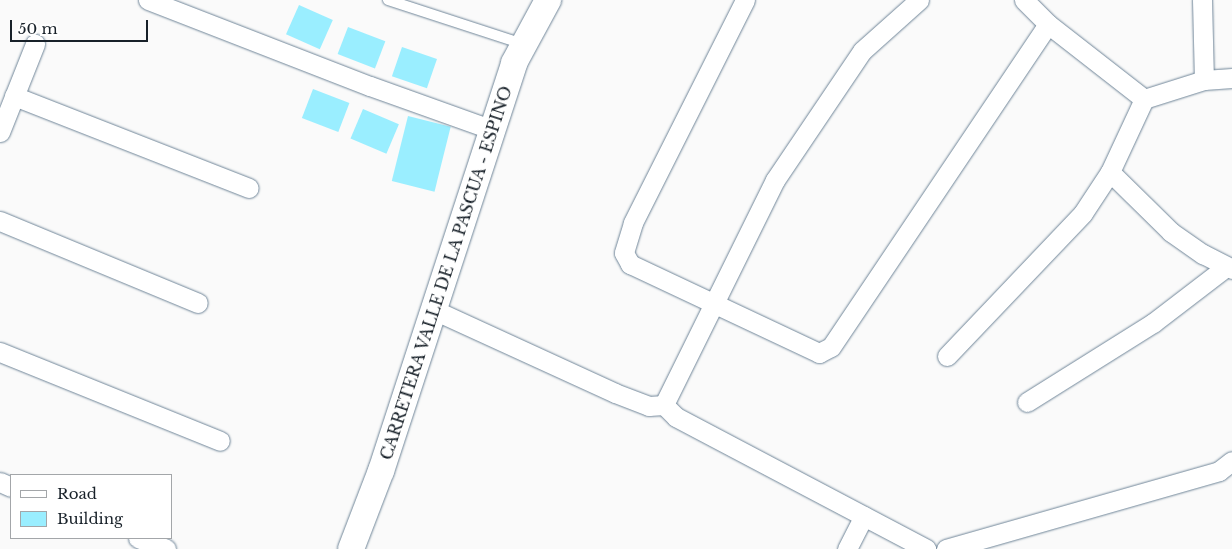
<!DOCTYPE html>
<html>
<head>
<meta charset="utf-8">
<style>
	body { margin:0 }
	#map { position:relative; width:1232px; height:549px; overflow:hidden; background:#fafafa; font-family:"Libre Baskerville",serif }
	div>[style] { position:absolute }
	.building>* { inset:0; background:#9aeeff; transform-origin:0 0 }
	.roads { filter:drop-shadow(0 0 1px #6f8598) drop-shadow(0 0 1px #6f8598) }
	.lane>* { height:10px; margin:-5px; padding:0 5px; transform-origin:5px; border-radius:5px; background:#fff }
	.street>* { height:19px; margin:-9.5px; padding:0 9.5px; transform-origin:9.5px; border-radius:9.5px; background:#fff }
	.secondary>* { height:26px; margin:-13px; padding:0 13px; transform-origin:13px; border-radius:13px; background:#fff }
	span { translate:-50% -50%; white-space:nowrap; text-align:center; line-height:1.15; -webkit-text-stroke:4.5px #fff; paint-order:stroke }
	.street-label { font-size:16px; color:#182129 }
	.legend { position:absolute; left:10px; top:474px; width:162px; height:65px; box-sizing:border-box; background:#fff; border:1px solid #a3a6a9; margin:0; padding:6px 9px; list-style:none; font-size:15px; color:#182129 }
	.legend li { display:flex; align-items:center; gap:10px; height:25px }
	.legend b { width:25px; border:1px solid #a3a6a9 }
	.scale { position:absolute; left:10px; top:20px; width:138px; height:22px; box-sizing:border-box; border:2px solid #182129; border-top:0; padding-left:6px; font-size:15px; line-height:18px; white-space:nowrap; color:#182129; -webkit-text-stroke:4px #fff; paint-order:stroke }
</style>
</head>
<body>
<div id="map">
	<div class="building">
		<i style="left:299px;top:5px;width:37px;height:32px;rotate:24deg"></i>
		<i style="left:348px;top:27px;width:40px;height:29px;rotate:21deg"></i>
		<i style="left:402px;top:47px;width:37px;height:31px;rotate:19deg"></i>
		<i style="left:313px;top:89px;width:39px;height:31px;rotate:21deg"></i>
		<i style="left:363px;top:109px;width:39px;height:32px;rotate:23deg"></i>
		<i style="left:408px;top:116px;width:44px;height:67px;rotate:14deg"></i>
	</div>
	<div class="roads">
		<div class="lane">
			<i style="left:388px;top:0;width:142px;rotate:18.1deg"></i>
		</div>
		<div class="street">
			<i style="left:148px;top:0;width:238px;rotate:21.2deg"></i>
			<i style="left:370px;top:86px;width:131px;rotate:19.7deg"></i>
			<i style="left:745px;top:0;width:250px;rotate:116.7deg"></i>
			<i style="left:633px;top:223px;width:31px;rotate:107deg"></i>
			<i style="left:624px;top:253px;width:13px;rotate:61deg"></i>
			<i style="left:630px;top:264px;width:209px;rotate:25.2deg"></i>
			<i style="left:819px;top:353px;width:13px;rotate:-27deg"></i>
			<i style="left:831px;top:347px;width:389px;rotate:-56.1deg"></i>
			<i style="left:919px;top:0;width:76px;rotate:138.2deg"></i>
			<i style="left:862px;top:51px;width:156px;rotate:124deg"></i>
			<i style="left:775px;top:180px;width:251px;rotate:116.3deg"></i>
			<i style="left:664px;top:405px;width:17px;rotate:45deg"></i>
			<i style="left:676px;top:417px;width:283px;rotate:27.8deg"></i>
			<i style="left:1024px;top:0;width:34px;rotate:45deg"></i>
			<i style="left:1048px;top:24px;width:122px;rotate:38deg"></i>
			<i style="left:1144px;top:99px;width:63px;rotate:-17.6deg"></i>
			<i style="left:1204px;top:80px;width:28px;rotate:-4deg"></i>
			<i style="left:1202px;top:0;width:80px;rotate:88.6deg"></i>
			<i style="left:14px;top:96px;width:252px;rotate:21.4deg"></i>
			<i style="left:0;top:132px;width:95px;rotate:-68.3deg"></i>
			<i style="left:1110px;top:172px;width:86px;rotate:44.5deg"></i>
			<i style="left:1171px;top:232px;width:39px;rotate:35deg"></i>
			<i style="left:1203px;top:254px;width:33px;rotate:27deg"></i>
			<i style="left:0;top:221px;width:214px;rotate:22.5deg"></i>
			<i style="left:434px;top:310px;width:199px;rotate:24.6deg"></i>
			<i style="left:615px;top:393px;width:36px;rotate:21deg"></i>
			<i style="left:649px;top:406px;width:15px;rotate:-4deg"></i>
			<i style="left:0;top:352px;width:237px;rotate:22deg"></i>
			<i style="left:947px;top:356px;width:197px;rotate:-46.4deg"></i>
			<i style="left:1083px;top:213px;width:49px;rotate:-56.6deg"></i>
			<i style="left:1110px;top:172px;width:81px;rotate:-65deg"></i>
			<i style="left:1027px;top:402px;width:149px;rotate:-32.1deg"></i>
			<i style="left:1153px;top:323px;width:92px;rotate:-37.5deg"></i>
			<i style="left:0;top:482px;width:12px;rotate:24deg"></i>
			<i style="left:138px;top:538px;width:30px;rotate:21deg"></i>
			<i style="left:847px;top:549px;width:37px;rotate:-63deg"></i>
			<i style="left:946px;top:549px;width:284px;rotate:-15.9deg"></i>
			<i style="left:1219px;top:471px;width:16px;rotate:-38deg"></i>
		</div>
		<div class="secondary">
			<i style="left:351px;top:549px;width:84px;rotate:-69deg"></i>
			<i style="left:381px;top:471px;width:429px;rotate:-71.9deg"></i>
			<i style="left:514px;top:63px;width:72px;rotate:-61.6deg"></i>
		</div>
	</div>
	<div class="street-label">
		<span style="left:446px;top:273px;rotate:-72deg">CARRETERA VALLE DE LA PASCUA - ESPINO</span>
	</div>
	<ul class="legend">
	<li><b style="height:6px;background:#fff"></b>Road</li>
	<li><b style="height:14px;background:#9aeeff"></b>Building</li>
	</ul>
	<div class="scale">50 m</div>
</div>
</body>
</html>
